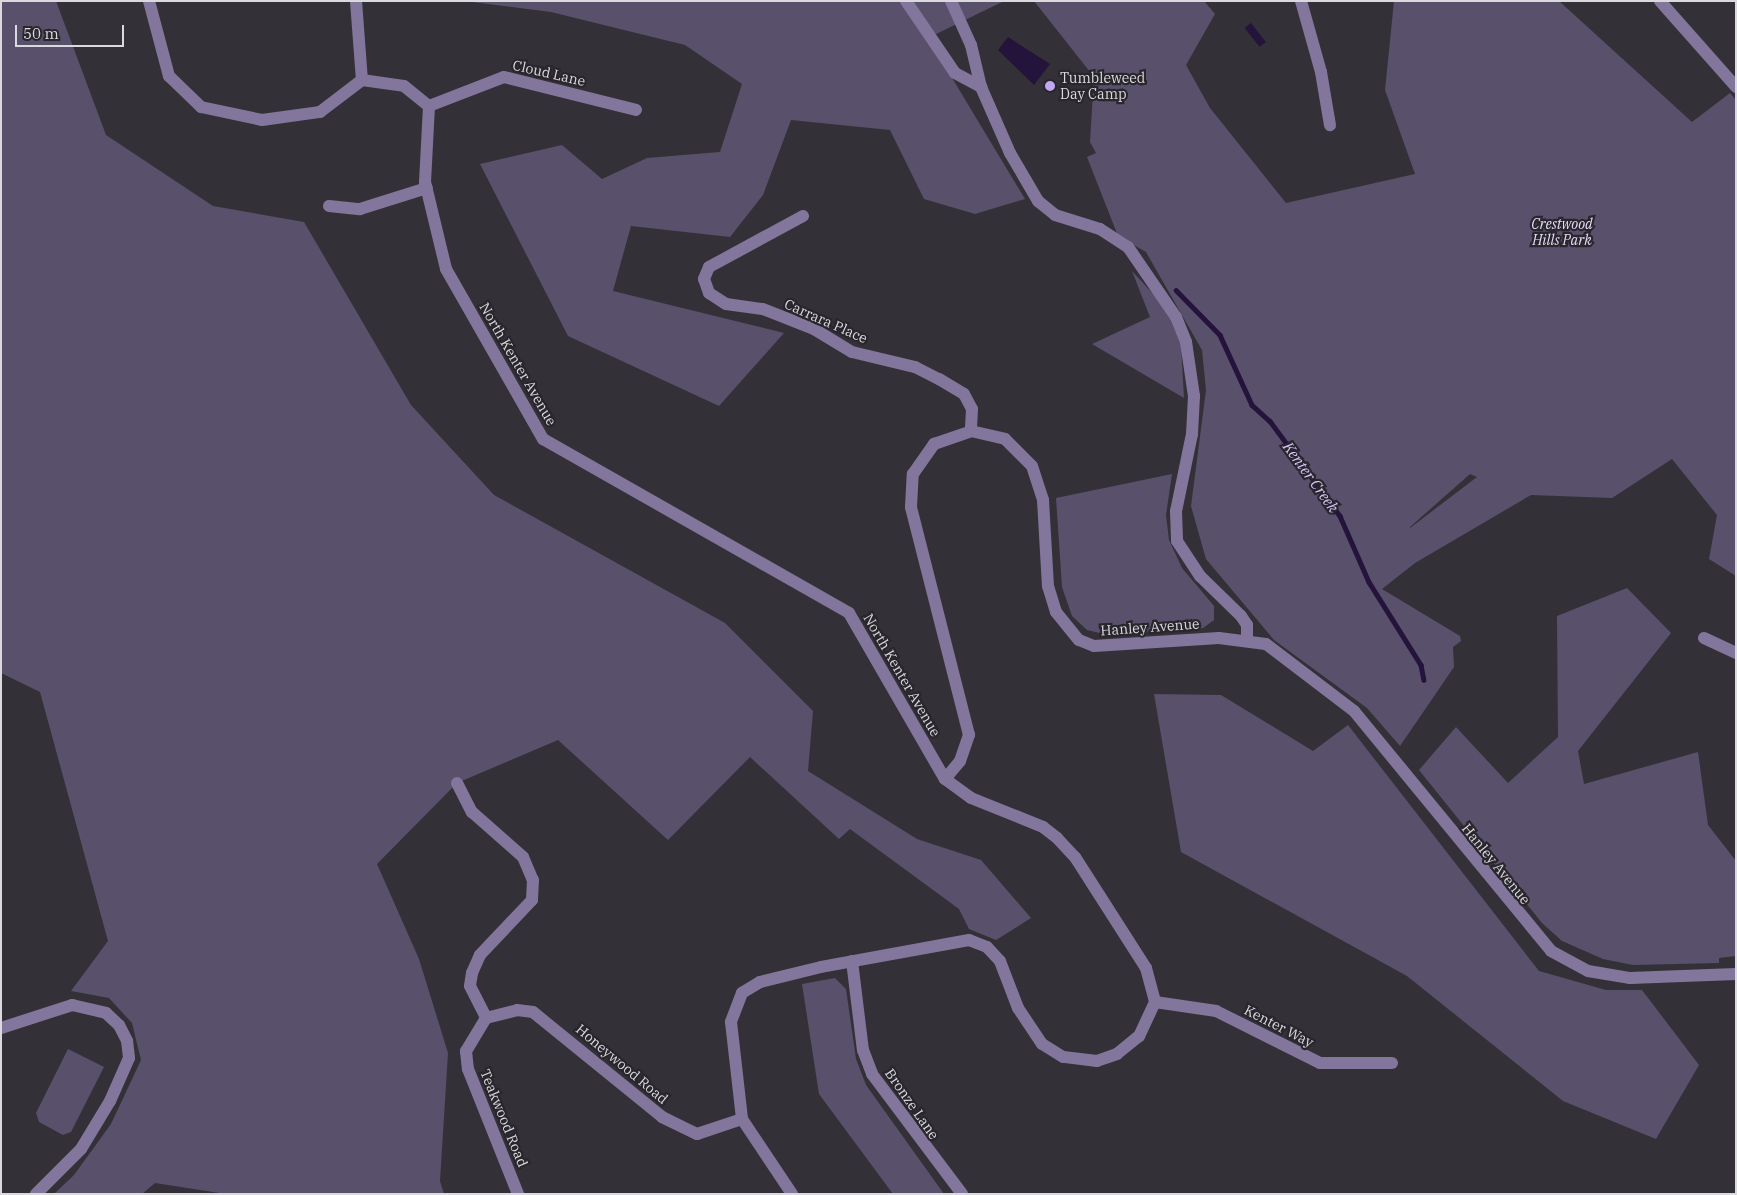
<!DOCTYPE html>
<html>
<head>
<meta charset="utf-8">
<style>
	body { margin:0 }
	#map { position:relative; width:1737px; height:1195px; overflow:hidden; background:#333137; font-family:"IBM Plex Serif",serif }
	div>[style] { position:absolute }
	.green>* { inset:0; background:#59506c }
	.water>* { inset:0; background:#24133b; transform-origin:0 0 }
	.stream>* { height:4.5px; margin:-2.25px; padding:0 2.25px; transform-origin:2.25px; border-radius:2.25px; background:#24133b }
	.minor>* { height:12px; margin:-6px; padding:0 6px; transform-origin:6px; border-radius:6px; background:#83769d }
	.dots>* { width:14px; height:14px; translate:-50% -50%; box-sizing:border-box; border:2px solid #29272d; border-radius:50% }
	span { translate:-50% -50%; white-space:nowrap; text-align:center; line-height:1.15; -webkit-text-stroke:4.5px #29272d; paint-order:stroke }
	.street-label { font-size:14px; color:#dad9dd }
	.poi-label { font-size:14px; color:#dad9dd }
	.left { translate:0 -50%; text-align:left }
	.park-label { font-size:14px; color:#e5dbfa; font-style:italic }
	.water-label { font-size:15px; color:#d7c3fe; font-style:italic }
	.frame { position:absolute; inset:0; border:2px solid #dad9dd; pointer-events:none }
	.scale { position:absolute; left:15px; top:25px; width:109px; height:22px; box-sizing:border-box; border:2px solid #dad9dd; border-top:0; padding-left:6px; font-size:15px; line-height:18px; white-space:nowrap; color:#dad9dd; -webkit-text-stroke:4px #29272d; paint-order:stroke }
</style>
</head>
<body>
<div id="map">
	<div class="green">
		<i style="clip-path:polygon(1px 1px,56px 1px,106px 135px,213px 206px,304px 222px,411px 405px,494px 495px,725px 623px,813px 711px,808px 771px,917px 839px,981px 860px,1031px 918px,996px 940px,969px 929px,959px 909px,850px 829px,839px 839px,750px 757px,668px 840px,558px 740px,457px 783px,377px 864px,419px 959px,448px 1053px,440px 1181px,444px 1194px,226px 1194px,155px 1183px,142px 1194px,54px 1194px,74px 1175px,111px 1124px,141px 1060px,132px 1023px,109px 998px,71px 991px,108px 941px,40px 692px,1px 673px)"></i>
		<i style="clip-path:polygon(464px 1px,1004px 1px,928px 38px,1025px 199px,975px 214px,924px 199px,890px 130px,791px 120px,763px 195px,730px 237px,631px 226px,613px 291px,784px 333px,719px 406px,568px 336px,480px 164px,562px 145px,602px 179px,647px 158px,720px 152px,742px 84px,685px 45px,551px 12px)"></i>
		<i style="clip-path:polygon(evenodd,1034px 1px,1204px 1px,1215px 14px,1186px 65px,1210px 108px,1286px 203px,1415px 174px,1385px 90px,1394px 1px,1559px 1px,1692px 122px,1730px 93px,1736px 100px,1736px 576px,1709px 559px,1717px 515px,1672px 459px,1612px 498px,1531px 495px,1415px 563px,1382px 589px,1460px 636px,1461px 641px,1453px 647px,1454px 667px,1400px 746px,1367px 708px,1274px 640px,1206px 559px,1191px 506px,1206px 390px,1202px 350px,1146px 252px,1118px 236px,1087px 157px,1096px 153px,1090px 142px,1094px 77px,1034px 1px,1470px 474px,1477px 477px,1410px 528px,1410px 527px,1470px 474px)"></i>
		<i style="clip-path:polygon(1132px 271px,1166px 308px,1181px 344px,1184px 398px,1092px 344px,1150px 317px)"></i>
		<i style="clip-path:polygon(1172px 474px,1166px 515px,1169px 540px,1182px 568px,1214px 606px,1214px 620px,1203px 628px,1104px 634px,1087px 630px,1072px 616px,1062px 587px,1056px 498px)"></i>
		<i style="clip-path:polygon(1627px 588px,1671px 633px,1578px 751px,1584px 784px,1698px 752px,1708px 825px,1736px 861px,1736px 956px,1719px 958px,1719px 963px,1633px 965px,1603px 959px,1562px 941px,1542px 923px,1419px 770px,1456px 727px,1508px 783px,1558px 737px,1557px 616px)"></i>
		<i style="clip-path:polygon(1154px 694px,1221px 695px,1313px 751px,1348px 725px,1539px 971px,1606px 990px,1642px 990px,1699px 1065px,1656px 1139px,1563px 1101px,1407px 976px,1181px 852px)"></i>
		<i style="clip-path:polygon(835px 978px,846px 989px,856px 1059px,866px 1085px,944px 1194px,893px 1194px,819px 1094px,802px 984px)"></i>
		<i style="clip-path:polygon(68px 1049px,104px 1067px,71px 1132px,63px 1135px,39px 1122px,36px 1113px)"></i>
	</div>
	<div class="water">
		<i style="left:1251px;top:23px;width:24px;height:8px;rotate:52deg"></i>
		<i style="clip-path:polygon(1008px 37px,1050px 64px,1034px 85px,998px 50px)"></i>
	</div>
	<div class="stream">
		<i style="left:1176px;top:290px;width:63px;rotate:45.6deg"></i>
		<i style="left:1220px;top:335px;width:77px;rotate:65.4deg"></i>
		<i style="left:1252px;top:405px;width:24px;rotate:42deg"></i>
		<i style="left:1270px;top:421px;width:118px;rotate:53.6deg"></i>
		<i style="left:1340px;top:516px;width:72px;rotate:66.3deg"></i>
		<i style="left:1369px;top:582px;width:98px;rotate:57.9deg"></i>
		<i style="left:1421px;top:665px;width:15px;rotate:79deg"></i>
	</div>
	<div class="minor">
		<i style="left:149px;top:1px;width:78px;rotate:75.1deg"></i>
		<i style="left:169px;top:76px;width:45px;rotate:44.1deg"></i>
		<i style="left:201px;top:107px;width:62px;rotate:12deg"></i>
		<i style="left:262px;top:120px;width:59px;rotate:-7.9deg"></i>
		<i style="left:320px;top:112px;width:53px;rotate:-37.3deg"></i>
		<i style="left:362px;top:80px;width:42px;rotate:8.1deg"></i>
		<i style="left:404px;top:86px;width:32px;rotate:39deg"></i>
		<i style="left:429px;top:106px;width:76px;rotate:93deg"></i>
		<i style="left:425px;top:182px;width:89px;rotate:76.4deg"></i>
		<i style="left:446px;top:269px;width:196px;rotate:60.3deg"></i>
		<i style="left:543px;top:439px;width:352px;rotate:29.6deg"></i>
		<i style="left:849px;top:613px;width:192px;rotate:60deg"></i>
		<i style="left:945px;top:779px;width:32px;rotate:36deg"></i>
		<i style="left:971px;top:798px;width:78px;rotate:21.9deg"></i>
		<i style="left:1043px;top:827px;width:18px;rotate:38deg"></i>
		<i style="left:1057px;top:838px;width:26px;rotate:47deg"></i>
		<i style="left:1075px;top:857px;width:132px;rotate:57.4deg"></i>
		<i style="left:1146px;top:968px;width:35px;rotate:75deg"></i>
		<i style="left:1155px;top:1002px;width:38px;rotate:115deg"></i>
		<i style="left:1139px;top:1036px;width:28px;rotate:141deg"></i>
		<i style="left:1117px;top:1054px;width:21px;rotate:161deg"></i>
		<i style="left:1097px;top:1061px;width:34px;rotate:-173deg"></i>
		<i style="left:1063px;top:1057px;width:25px;rotate:-148deg"></i>
		<i style="left:1042px;top:1044px;width:43px;rotate:-123.7deg"></i>
		<i style="left:1018px;top:1008px;width:50px;rotate:-111deg"></i>
		<i style="left:1000px;top:961px;width:19px;rotate:-133deg"></i>
		<i style="left:987px;top:947px;width:19px;rotate:-159deg"></i>
		<i style="left:969px;top:940px;width:150px;rotate:169.7deg"></i>
		<i style="left:821px;top:967px;width:63px;rotate:166.2deg"></i>
		<i style="left:760px;top:982px;width:21px;rotate:149deg"></i>
		<i style="left:742px;top:993px;width:31px;rotate:111deg"></i>
		<i style="left:731px;top:1022px;width:98px;rotate:83.5deg"></i>
		<i style="left:742px;top:1119px;width:90px;rotate:56.3deg"></i>
		<i style="left:356px;top:1px;width:79px;rotate:85.7deg"></i>
		<i style="left:906px;top:1px;width:87px;rotate:55.8deg"></i>
		<i style="left:955px;top:73px;width:30px;rotate:28deg"></i>
		<i style="left:981px;top:87px;width:72px;rotate:66.3deg"></i>
		<i style="left:1010px;top:153px;width:56px;rotate:59.7deg"></i>
		<i style="left:1038px;top:201px;width:22px;rotate:39deg"></i>
		<i style="left:1055px;top:215px;width:47px;rotate:17.3deg"></i>
		<i style="left:1100px;top:229px;width:33px;rotate:33deg"></i>
		<i style="left:1128px;top:247px;width:85px;rotate:55.6deg"></i>
		<i style="left:1176px;top:317px;width:27px;rotate:68deg"></i>
		<i style="left:1186px;top:342px;width:55px;rotate:81.6deg"></i>
		<i style="left:1194px;top:396px;width:38px;rotate:93deg"></i>
		<i style="left:1192px;top:434px;width:79px;rotate:101.7deg"></i>
		<i style="left:1176px;top:511px;width:30px;rotate:88deg"></i>
		<i style="left:1177px;top:541px;width:42px;rotate:56.7deg"></i>
		<i style="left:1200px;top:576px;width:57px;rotate:44.3deg"></i>
		<i style="left:1241px;top:616px;width:11px;rotate:56deg"></i>
		<i style="left:1247px;top:625px;width:16px;rotate:90deg"></i>
		<i style="left:951px;top:1px;width:48px;rotate:65.6deg"></i>
		<i style="left:971px;top:45px;width:43px;rotate:76.6deg"></i>
		<i style="left:1301px;top:1px;width:74px;rotate:74.3deg"></i>
		<i style="left:1321px;top:72px;width:54px;rotate:80.4deg"></i>
		<i style="left:1660px;top:1px;width:115px;rotate:48.5deg"></i>
		<i style="left:429px;top:106px;width:80px;rotate:-21.1deg"></i>
		<i style="left:504px;top:77px;width:136px;rotate:14deg"></i>
		<i style="left:329px;top:206px;width:31px;rotate:6deg"></i>
		<i style="left:360px;top:209px;width:70px;rotate:-17.4deg"></i>
		<i style="left:803px;top:216px;width:107px;rotate:151.5deg"></i>
		<i style="left:709px;top:267px;width:13px;rotate:113deg"></i>
		<i style="left:704px;top:279px;width:15px;rotate:70deg"></i>
		<i style="left:709px;top:293px;width:20px;rotate:33deg"></i>
		<i style="left:726px;top:304px;width:37px;rotate:8deg"></i>
		<i style="left:763px;top:309px;width:55px;rotate:21.4deg"></i>
		<i style="left:814px;top:329px;width:44px;rotate:31.2deg"></i>
		<i style="left:852px;top:352px;width:65px;rotate:13.4deg"></i>
		<i style="left:915px;top:367px;width:27px;rotate:27deg"></i>
		<i style="left:939px;top:379px;width:29px;rotate:31deg"></i>
		<i style="left:964px;top:394px;width:17px;rotate:62deg"></i>
		<i style="left:972px;top:409px;width:22px;rotate:93deg"></i>
		<i style="left:1704px;top:638px;width:35px;rotate:25deg"></i>
		<i style="left:945px;top:779px;width:23px;rotate:-50deg"></i>
		<i style="left:960px;top:761px;width:28px;rotate:-71deg"></i>
		<i style="left:969px;top:735px;width:235px;rotate:-104.3deg"></i>
		<i style="left:911px;top:507px;width:33px;rotate:-87deg"></i>
		<i style="left:913px;top:474px;width:37px;rotate:-55deg"></i>
		<i style="left:934px;top:444px;width:39px;rotate:-19deg"></i>
		<i style="left:971px;top:431px;width:35px;rotate:13deg"></i>
		<i style="left:1005px;top:439px;width:38px;rotate:45deg"></i>
		<i style="left:1032px;top:466px;width:36px;rotate:72deg"></i>
		<i style="left:1043px;top:500px;width:86px;rotate:86.7deg"></i>
		<i style="left:1048px;top:586px;width:27px;rotate:73deg"></i>
		<i style="left:1056px;top:612px;width:36px;rotate:51deg"></i>
		<i style="left:1079px;top:640px;width:16px;rotate:22deg"></i>
		<i style="left:1094px;top:646px;width:125px;rotate:-3.7deg"></i>
		<i style="left:1219px;top:638px;width:47px;rotate:7.3deg"></i>
		<i style="left:1266px;top:644px;width:111px;rotate:37.3deg"></i>
		<i style="left:1354px;top:711px;width:310px;rotate:50.6deg"></i>
		<i style="left:1551px;top:951px;width:42px;rotate:28.4deg"></i>
		<i style="left:1588px;top:971px;width:43px;rotate:9.5deg"></i>
		<i style="left:1630px;top:978px;width:106px;rotate:-2.2deg"></i>
		<i style="left:457px;top:783px;width:33px;rotate:63deg"></i>
		<i style="left:472px;top:812px;width:68px;rotate:41.4deg"></i>
		<i style="left:523px;top:857px;width:25px;rotate:67deg"></i>
		<i style="left:533px;top:880px;width:20px;rotate:93deg"></i>
		<i style="left:532px;top:900px;width:76px;rotate:133.4deg"></i>
		<i style="left:480px;top:955px;width:20px;rotate:114deg"></i>
		<i style="left:472px;top:973px;width:13px;rotate:99deg"></i>
		<i style="left:470px;top:986px;width:36px;rotate:63deg"></i>
		<i style="left:486px;top:1018px;width:39px;rotate:121deg"></i>
		<i style="left:466px;top:1051px;width:18px;rotate:84deg"></i>
		<i style="left:468px;top:1069px;width:135px;rotate:68.2deg"></i>
		<i style="left:852px;top:961px;width:90px;rotate:83deg"></i>
		<i style="left:863px;top:1050px;width:26px;rotate:69deg"></i>
		<i style="left:872px;top:1074px;width:150px;rotate:53.1deg"></i>
		<i style="left:1155px;top:1002px;width:62px;rotate:8.4deg"></i>
		<i style="left:1216px;top:1011px;width:116px;rotate:26.6deg"></i>
		<i style="left:1320px;top:1063px;width:72px"></i>
		<i style="left:486px;top:1018px;width:32px;rotate:-14deg"></i>
		<i style="left:517px;top:1010px;width:16px;rotate:7deg"></i>
		<i style="left:533px;top:1012px;width:166px;rotate:39.1deg"></i>
		<i style="left:662px;top:1117px;width:39px;rotate:26deg"></i>
		<i style="left:697px;top:1134px;width:47px;rotate:-18.4deg"></i>
		<i style="left:1px;top:1028px;width:75px;rotate:-17.9deg"></i>
		<i style="left:72px;top:1005px;width:35px;rotate:13deg"></i>
		<i style="left:106px;top:1013px;width:18px;rotate:43deg"></i>
		<i style="left:119px;top:1025px;width:18px;rotate:63deg"></i>
		<i style="left:127px;top:1041px;width:17px;rotate:83deg"></i>
		<i style="left:129px;top:1058px;width:47px;rotate:113.8deg"></i>
		<i style="left:110px;top:1101px;width:56px;rotate:121.1deg"></i>
		<i style="left:81px;top:1149px;width:64px;rotate:135deg"></i>
	</div>
	<div class="dots">
		<i style="left:1050px;top:86px;background:#c2a8f3"></i>
	</div>
	<div class="street-label">
		<span style="left:549px;top:73px;rotate:13deg">Cloud Lane</span>
		<span style="left:826px;top:321px;rotate:24deg">Carrara Place</span>
		<span style="left:518px;top:364px;rotate:60deg">North Kenter Avenue</span>
		<span style="left:1150px;top:627px;rotate:-4deg">Hanley Avenue</span>
		<span style="left:902px;top:675px;rotate:60deg">North Kenter Avenue</span>
		<span style="left:1496px;top:864px;rotate:51deg">Hanley Avenue</span>
		<span style="left:1279px;top:1026px;rotate:27deg">Kenter Way</span>
		<span style="left:622px;top:1064px;rotate:40deg">Honeywood Road</span>
		<span style="left:912px;top:1104px;rotate:55deg">Bronze Lane</span>
		<span style="left:504px;top:1118px;rotate:68deg">Teakwood Road</span>
	</div>
	<div class="poi-label">
		<span class="left" style="left:1060px;top:86px">Tumbleweed<br>Day Camp</span>
	</div>
	<div class="park-label">
		<span style="left:1562px;top:232px">Crestwood<br>Hills Park</span>
	</div>
	<div class="water-label">
		<span style="left:1311px;top:477px;rotate:54deg">Kenter Creek</span>
	</div>
	<div class="frame"></div>
	<div class="scale">50 m</div>
</div>
</body>
</html>
